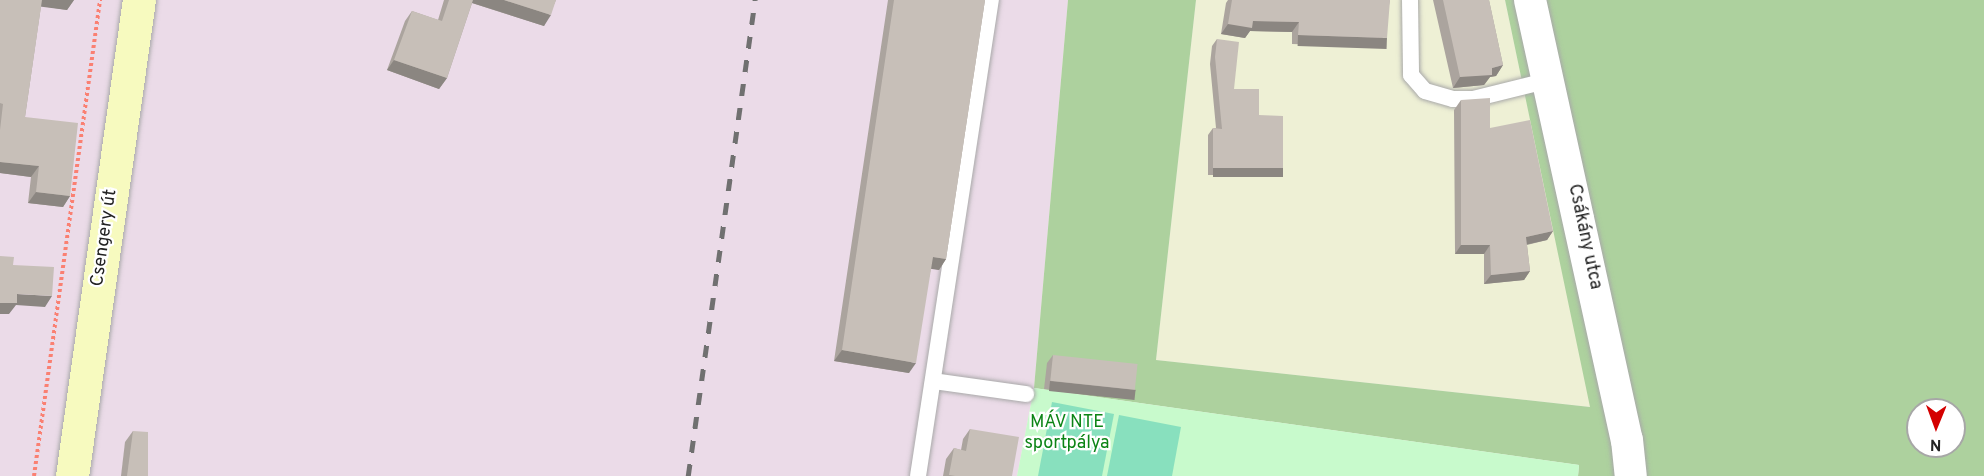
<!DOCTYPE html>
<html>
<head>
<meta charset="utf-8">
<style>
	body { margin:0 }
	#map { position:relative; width:1984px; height:476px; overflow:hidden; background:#f2efe9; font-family:Overpass,sans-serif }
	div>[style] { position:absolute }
	.industrial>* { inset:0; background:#ebdbe8 }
	.farmland>* { inset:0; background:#eef0d5 }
	.forest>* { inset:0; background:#add19e }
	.park>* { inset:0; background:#c8facc }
	.pitch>* { inset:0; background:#88e0be }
	.path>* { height:4px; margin-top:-2px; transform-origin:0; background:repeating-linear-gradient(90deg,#fa8072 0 3px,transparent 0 6px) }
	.roads { filter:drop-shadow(0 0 2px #a9a9a9) drop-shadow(0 0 2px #a9a9a9) }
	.lane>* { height:16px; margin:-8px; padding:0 8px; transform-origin:8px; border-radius:8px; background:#fff }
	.street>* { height:32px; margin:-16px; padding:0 16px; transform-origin:16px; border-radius:16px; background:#fff }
	.secondary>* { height:33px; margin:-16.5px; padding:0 16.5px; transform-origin:16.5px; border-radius:16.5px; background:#f7fabf }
	.rail>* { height:4.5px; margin-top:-2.25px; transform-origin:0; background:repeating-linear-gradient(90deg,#707070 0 12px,transparent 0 24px) }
	.wall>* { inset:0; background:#aba49e }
	.shaded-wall>* { inset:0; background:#8b8681; transform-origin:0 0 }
	.building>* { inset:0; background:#c7bfb8; transform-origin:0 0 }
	span { translate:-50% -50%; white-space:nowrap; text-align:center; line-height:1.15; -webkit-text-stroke:4.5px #fff; paint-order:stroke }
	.street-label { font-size:18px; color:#222 }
	.park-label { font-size:18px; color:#0c8416 }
	.north { position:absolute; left:1906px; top:398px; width:60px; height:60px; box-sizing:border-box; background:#fff; border:2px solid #a7a7a7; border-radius:50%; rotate:181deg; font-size:16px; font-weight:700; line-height:24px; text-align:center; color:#222 }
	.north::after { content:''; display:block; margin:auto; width:21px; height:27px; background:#d40000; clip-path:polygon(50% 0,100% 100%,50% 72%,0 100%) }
</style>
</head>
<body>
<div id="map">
	<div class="industrial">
		<i style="clip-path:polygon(0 0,1068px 0,1034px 388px,1017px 476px,0 476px)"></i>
	</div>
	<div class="farmland">
		<i style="clip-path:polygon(1196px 0,1505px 0,1591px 407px,1156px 360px)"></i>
	</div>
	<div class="forest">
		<i style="clip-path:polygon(evenodd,1068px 0,1196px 0,1156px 360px,1590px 407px,1505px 0,1984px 0,1984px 476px,1578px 476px,1579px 465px,1034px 388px,1068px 0,1918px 410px,1954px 410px,1954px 446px,1918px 446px,1918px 410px)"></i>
	</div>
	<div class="park">
		<i style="clip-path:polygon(1034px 388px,1579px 465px,1578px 476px,1017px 476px)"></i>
	</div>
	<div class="pitch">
		<i style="clip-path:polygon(1052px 402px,1114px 414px,1102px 476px,1038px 476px)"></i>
		<i style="clip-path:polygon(1119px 415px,1181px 427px,1172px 476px,1107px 476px)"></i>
	</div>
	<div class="path">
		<i style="left:34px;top:476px;width:481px;rotate:-82.1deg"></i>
	</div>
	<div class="roads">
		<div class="lane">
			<i style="left:1410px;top:0;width:75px;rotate:89.2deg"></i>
			<i style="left:1411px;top:75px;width:21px;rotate:49deg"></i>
			<i style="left:1425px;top:91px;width:29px;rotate:16deg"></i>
			<i style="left:1453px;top:99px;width:20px"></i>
			<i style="left:1473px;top:99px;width:79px;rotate:-13.9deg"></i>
			<i style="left:933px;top:381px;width:94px;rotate:8deg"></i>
			<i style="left:918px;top:476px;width:482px;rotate:-81.3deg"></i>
		</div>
		<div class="street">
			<i style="left:1530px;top:0;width:451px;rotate:77.6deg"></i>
			<i style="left:1627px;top:440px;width:36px;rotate:84deg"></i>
		</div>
		<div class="secondary">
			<i style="left:72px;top:476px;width:481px;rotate:-82deg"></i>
		</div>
	</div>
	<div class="rail">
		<i style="left:688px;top:476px;width:481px;rotate:-82deg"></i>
	</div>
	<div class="wall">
		<i style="clip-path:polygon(0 0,74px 0,67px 10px,41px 6px,25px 117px,70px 196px,63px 207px,28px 203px,31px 177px,0 173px)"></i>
		<i style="clip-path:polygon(444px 0,556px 0,544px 26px,472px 3px,447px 78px,439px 89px,387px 70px,405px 21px,412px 11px,438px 20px)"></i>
		<i style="clip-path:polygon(888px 0,985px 0,946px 259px,939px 270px,931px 268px,909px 373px,834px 361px)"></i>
		<i style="clip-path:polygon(1228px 0,1390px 0,1381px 47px,1292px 44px,1292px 32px,1250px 31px,1245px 38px,1221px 34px,1226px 3px)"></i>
		<i style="clip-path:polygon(1433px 0,1489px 0,1503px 65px,1496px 76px,1490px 77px,1484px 85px,1453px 88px)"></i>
		<i style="clip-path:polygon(1217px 39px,1234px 89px,1259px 115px,1283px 168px,1278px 175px,1208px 175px,1208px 135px,1213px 128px,1216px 128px,1210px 64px,1212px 46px)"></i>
		<i style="clip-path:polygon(1461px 100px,1490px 128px,1553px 231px,1547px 240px,1527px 245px,1530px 271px,1524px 280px,1484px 284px,1484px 254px,1455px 254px,1454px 110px)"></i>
		<i style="clip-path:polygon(1053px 355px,1136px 390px,1130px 398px,1044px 389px,1047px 363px)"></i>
		<i style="clip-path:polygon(970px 429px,1012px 476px,943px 476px,946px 459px,954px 448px,961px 450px,963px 439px)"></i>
		<i style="clip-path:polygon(133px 431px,148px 476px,121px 476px,125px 442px)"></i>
	</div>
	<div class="shaded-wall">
		<i style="clip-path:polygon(40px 0,74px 0,67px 10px,36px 6px)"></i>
		<i style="clip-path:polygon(470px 0,504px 0,551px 15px,544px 26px,469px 2px)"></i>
		<i style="clip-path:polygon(1253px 21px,1299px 22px,1292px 32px,1250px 31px,1245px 38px,1221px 34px,1228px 24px)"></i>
		<i style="left:1298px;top:35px;width:89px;height:11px;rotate:2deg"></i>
		<i style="clip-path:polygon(394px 60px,447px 78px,439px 89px,387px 70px)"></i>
		<i style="clip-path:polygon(1503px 65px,1496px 76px,1490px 77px,1484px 85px,1453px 88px,1460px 77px)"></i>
		<i style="clip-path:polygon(0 162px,39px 166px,31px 177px,0 173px)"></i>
		<i style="left:1213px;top:168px;width:70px;height:9px"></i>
		<i style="clip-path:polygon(36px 192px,70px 196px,63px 207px,28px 203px)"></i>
		<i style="clip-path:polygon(1553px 231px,1547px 240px,1520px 246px,1526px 237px)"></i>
		<i style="clip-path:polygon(1461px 245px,1490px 245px,1484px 254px,1455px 254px)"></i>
		<i style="clip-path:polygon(933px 257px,946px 259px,939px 270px,925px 268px)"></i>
		<i style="clip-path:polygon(1530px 271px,1524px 280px,1484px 284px,1491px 275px)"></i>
		<i style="clip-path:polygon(17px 294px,52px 296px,45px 307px,16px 305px,9px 314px,0 314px,0 303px)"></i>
		<i style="clip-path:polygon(842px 350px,916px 363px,909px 373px,834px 361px)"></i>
		<i style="left:1050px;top:381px;width:86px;height:10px;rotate:6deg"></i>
	</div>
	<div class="building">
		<i style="clip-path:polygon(0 0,42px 0,25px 117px,78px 123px,70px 196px,36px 192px,39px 166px,0 162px,0 130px,3px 104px,0 103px)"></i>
		<i style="clip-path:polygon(449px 0,473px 0,447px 78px,394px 60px,412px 11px,442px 21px)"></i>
		<i style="clip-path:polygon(504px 0,556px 0,551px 15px)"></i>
		<i style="clip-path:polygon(894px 0,985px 0,946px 259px,933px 257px,916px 363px,842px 350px)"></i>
		<i style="clip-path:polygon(1232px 0,1390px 0,1387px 38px,1298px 35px,1299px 22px,1253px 21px,1252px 28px,1228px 24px)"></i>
		<i style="clip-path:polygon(1443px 0,1489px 0,1503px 65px,1492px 68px,1492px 75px,1460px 77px)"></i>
		<i style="clip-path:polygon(1217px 39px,1239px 42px,1234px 89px,1259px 89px,1259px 115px,1283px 116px,1283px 168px,1213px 168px,1213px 128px,1222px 129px,1215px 57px)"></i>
		<i style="clip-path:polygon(1490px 98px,1490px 128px,1530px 120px,1553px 231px,1526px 237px,1530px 271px,1491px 275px,1490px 245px,1461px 245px,1461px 100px)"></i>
		<i style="clip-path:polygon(0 256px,14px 257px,13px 265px,54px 267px,52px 296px,17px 294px,17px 303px,0 303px)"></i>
		<i style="left:1053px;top:355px;width:85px;height:26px;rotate:6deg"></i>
		<i style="clip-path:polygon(970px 429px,1019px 437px,1012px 476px,955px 476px,949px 475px,954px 448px,966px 451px)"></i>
		<i style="clip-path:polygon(133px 431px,148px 432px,148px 476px,127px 476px)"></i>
	</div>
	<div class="street-label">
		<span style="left:1584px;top:237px;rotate:78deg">Csákány utca</span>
		<span style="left:105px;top:238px;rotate:-82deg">Csengery út</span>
	</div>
	<div class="park-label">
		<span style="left:1067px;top:434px">MÁV NTE<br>sportpálya</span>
	</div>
	<div class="north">N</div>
</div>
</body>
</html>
